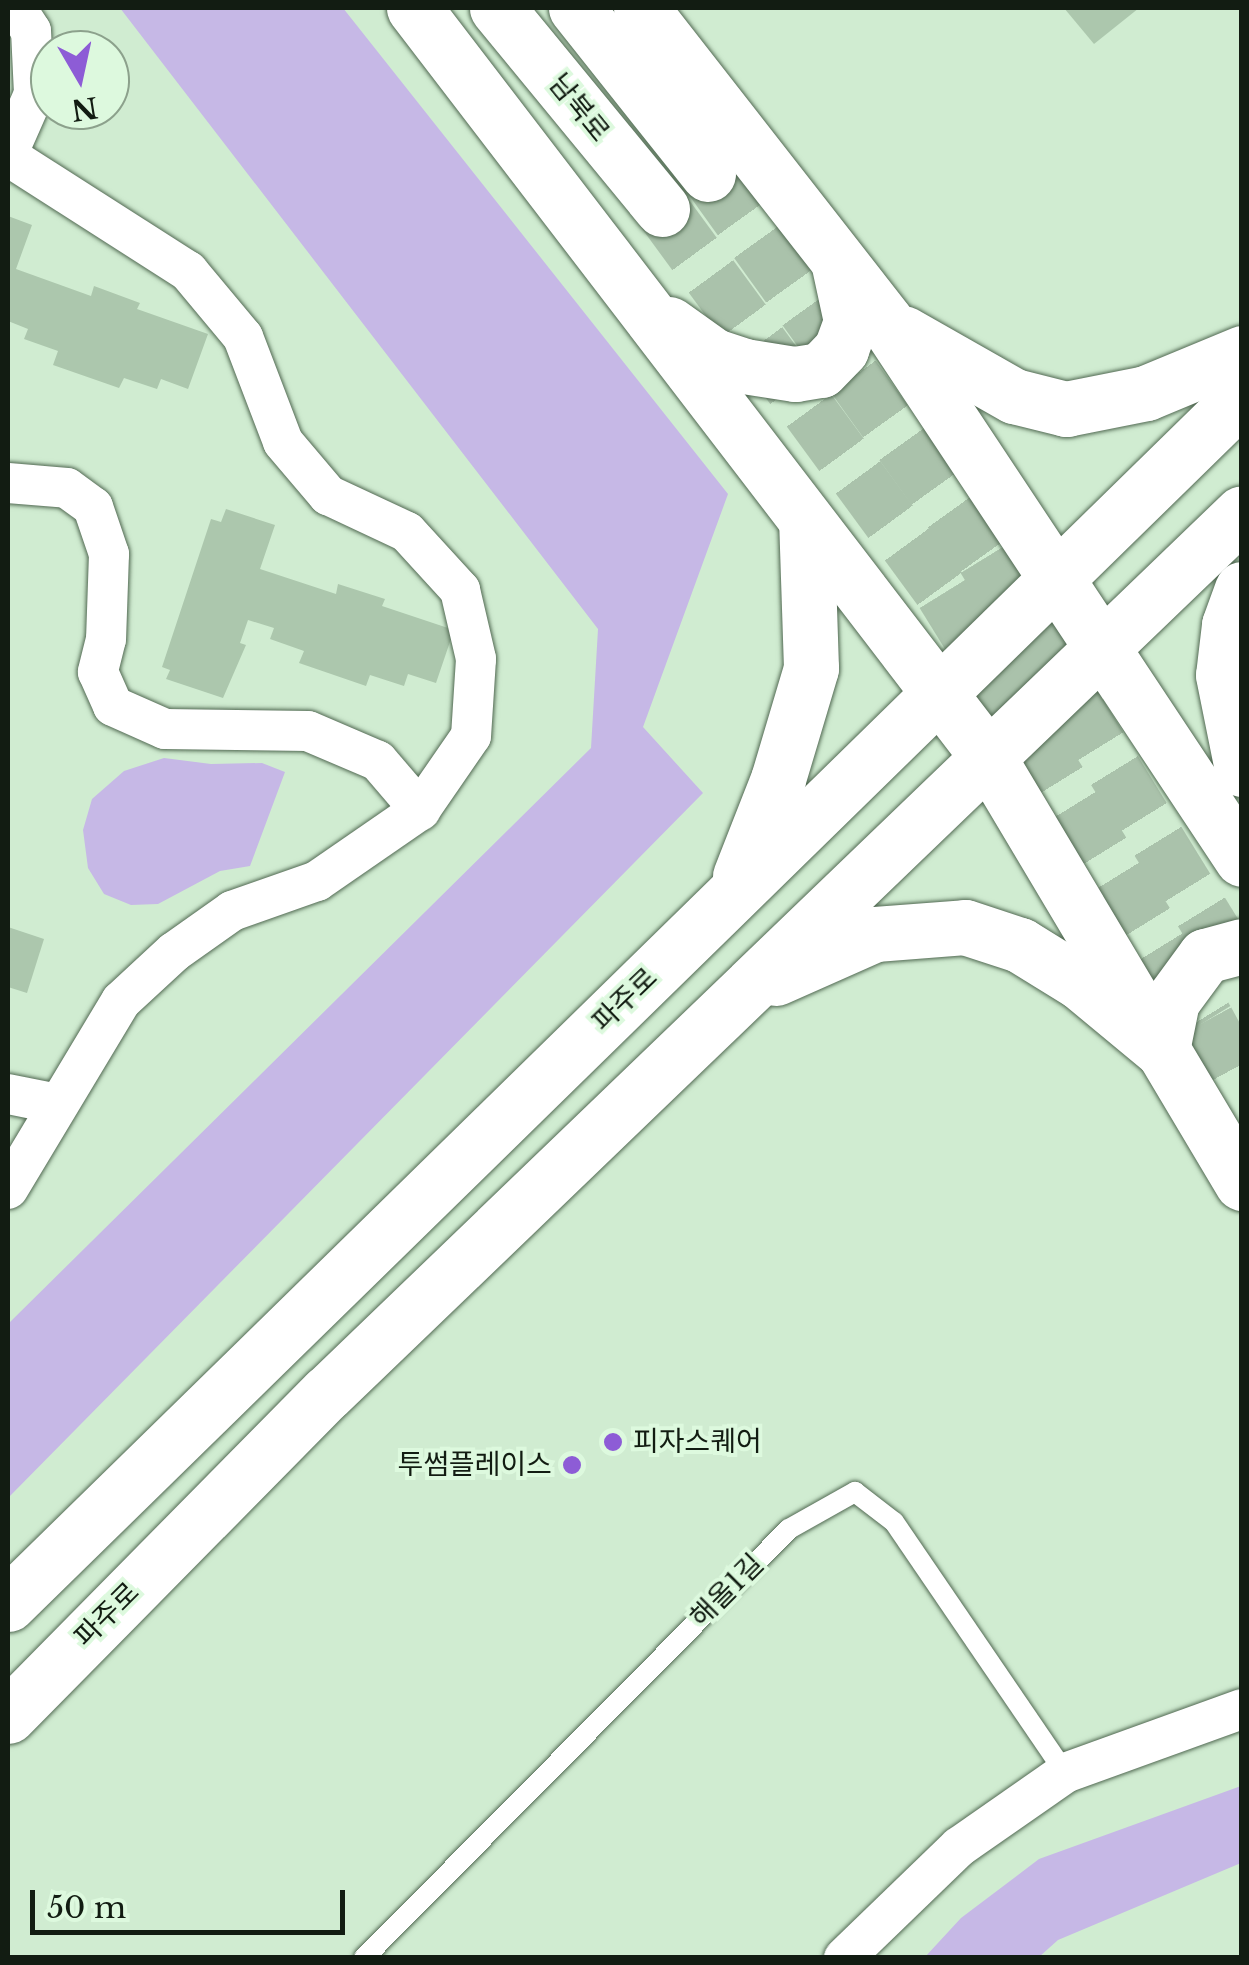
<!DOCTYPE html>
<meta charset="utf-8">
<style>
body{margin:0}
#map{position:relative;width:1249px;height:1965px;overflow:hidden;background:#d0ecd1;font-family:"Libre Baskerville","Noto Sans KR",serif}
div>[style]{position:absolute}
.green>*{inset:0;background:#c6b8e6}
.building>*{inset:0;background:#acc7ad}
.secondary-tunnel>*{height:55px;margin-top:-27.5px;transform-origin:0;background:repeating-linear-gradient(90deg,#aac2ab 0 55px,transparent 0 83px)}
.roads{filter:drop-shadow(0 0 2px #516952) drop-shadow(0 0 2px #516952)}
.lane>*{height:20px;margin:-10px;padding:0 10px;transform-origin:10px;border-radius:10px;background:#fff}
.street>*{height:40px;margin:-20px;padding:0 20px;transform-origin:20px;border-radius:20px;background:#fff}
.secondary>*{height:55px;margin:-27.5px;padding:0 27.5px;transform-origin:27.5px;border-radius:27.5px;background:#fff}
.dots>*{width:28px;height:28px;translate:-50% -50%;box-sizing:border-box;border:5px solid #ddf9de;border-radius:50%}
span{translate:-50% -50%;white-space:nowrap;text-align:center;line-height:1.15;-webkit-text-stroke:8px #ddf9de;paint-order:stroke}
.street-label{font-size:28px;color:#121c12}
.poi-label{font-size:28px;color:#121c12}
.left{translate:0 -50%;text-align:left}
.right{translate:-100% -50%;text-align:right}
.frame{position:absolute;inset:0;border:10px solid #121c12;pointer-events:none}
.north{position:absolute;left:30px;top:30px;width:100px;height:100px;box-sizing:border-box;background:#ddf9de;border:2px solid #8ca18c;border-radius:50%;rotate:171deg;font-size:28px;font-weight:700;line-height:40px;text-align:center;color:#121c12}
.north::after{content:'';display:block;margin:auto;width:35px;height:45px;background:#8d5cd6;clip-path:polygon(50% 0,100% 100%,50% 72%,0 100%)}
.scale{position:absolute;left:30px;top:1890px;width:315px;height:45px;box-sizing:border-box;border:5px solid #121c12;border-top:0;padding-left:12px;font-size:30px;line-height:35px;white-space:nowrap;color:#121c12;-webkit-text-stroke:8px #ddf9de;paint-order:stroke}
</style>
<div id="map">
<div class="green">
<i style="clip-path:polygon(120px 8px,343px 8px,728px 494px,643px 727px,703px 793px,8px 1498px,8px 1324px,591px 748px,598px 629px)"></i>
<i style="clip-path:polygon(164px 758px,211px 764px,262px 763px,285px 772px,250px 866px,220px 871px,158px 904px,131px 905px,104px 894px,88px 868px,83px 830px,92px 799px,124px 771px)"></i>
<i style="clip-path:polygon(1241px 1786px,1241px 1863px,1058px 1940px,1039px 1957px,925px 1957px,961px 1918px,1039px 1859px)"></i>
</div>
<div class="building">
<i style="clip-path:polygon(1064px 8px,1139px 8px,1094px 44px)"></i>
<i style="clip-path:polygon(8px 216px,32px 225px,16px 269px,91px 296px,94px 286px,140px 303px,137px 309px,208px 334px,188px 389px,161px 379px,157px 389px,124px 378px,119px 388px,53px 365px,58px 351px,24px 339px,28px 329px,8px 321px)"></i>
<i style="clip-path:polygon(226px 509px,275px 525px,260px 569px,336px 594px,338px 584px,385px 599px,382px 606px,454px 630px,436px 683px,408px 674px,404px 686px,370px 675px,366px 686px,299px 663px,304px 651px,270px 639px,274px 628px,248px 620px,240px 643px,246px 645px,223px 698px,166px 679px,170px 670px,162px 667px,211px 519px,221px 522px)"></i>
<i style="clip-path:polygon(8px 927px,44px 939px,27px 993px,8px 987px)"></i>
</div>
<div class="secondary-tunnel">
<i style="left:708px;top:174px;width:473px;rotate:54.3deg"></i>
<i style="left:984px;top:558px;width:492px;rotate:58.4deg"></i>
<i style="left:662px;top:209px;width:476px;rotate:53.8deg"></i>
<i style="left:943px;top:593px;width:502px;rotate:58.27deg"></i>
<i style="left:1207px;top:1020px;width:73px;rotate:61.3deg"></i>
</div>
<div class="roads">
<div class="lane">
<i style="left:364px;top:1958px;width:604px;rotate:-45.27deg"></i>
<i style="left:789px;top:1529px;width:76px;rotate:-29.3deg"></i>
<i style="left:855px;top:1492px;width:49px;rotate:37.6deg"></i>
<i style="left:894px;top:1522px;width:304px;rotate:55.7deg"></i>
</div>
<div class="street">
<i style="left:8px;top:153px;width:64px;rotate:-66.2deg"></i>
<i style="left:34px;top:94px;width:63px;rotate:-92.7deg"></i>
<i style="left:31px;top:31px;width:27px;rotate:-123deg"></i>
<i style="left:8px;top:156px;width:214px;rotate:32.6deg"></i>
<i style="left:188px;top:271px;width:86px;rotate:50.2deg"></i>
<i style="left:243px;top:337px;width:112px;rotate:69.1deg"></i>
<i style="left:283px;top:442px;width:70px;rotate:49.7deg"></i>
<i style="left:328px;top:495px;width:87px;rotate:25.1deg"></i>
<i style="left:407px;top:532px;width:79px;rotate:47.6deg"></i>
<i style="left:460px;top:590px;width:71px;rotate:76.9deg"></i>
<i style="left:476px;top:659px;width:77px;rotate:93.7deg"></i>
<i style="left:471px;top:736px;width:90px;rotate:124.6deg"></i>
<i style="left:420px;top:810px;width:125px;rotate:145.4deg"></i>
<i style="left:317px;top:881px;width:90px;rotate:160.6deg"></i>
<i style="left:232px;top:911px;width:71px;rotate:144.7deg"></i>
<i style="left:174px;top:952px;width:72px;rotate:137.2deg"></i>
<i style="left:121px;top:1001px;width:219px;rotate:121deg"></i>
<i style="left:8px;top:483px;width:59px;rotate:4.8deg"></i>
<i style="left:67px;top:488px;width:32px;rotate:36deg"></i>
<i style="left:93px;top:507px;width:50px;rotate:71.2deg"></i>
<i style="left:109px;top:554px;width:85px;rotate:92deg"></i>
<i style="left:106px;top:639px;width:34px;rotate:104deg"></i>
<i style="left:98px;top:672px;width:37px;rotate:66deg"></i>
<i style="left:113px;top:706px;width:57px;rotate:23.9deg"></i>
<i style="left:165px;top:729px;width:143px;rotate:0.8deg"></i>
<i style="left:308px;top:731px;width:76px;rotate:23.2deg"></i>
<i style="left:378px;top:761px;width:65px;rotate:49.4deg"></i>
<i style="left:8px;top:1094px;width:50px;rotate:11.5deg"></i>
<i style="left:844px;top:1958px;width:160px;rotate:-44deg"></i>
<i style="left:959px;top:1847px;width:129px;rotate:-34.9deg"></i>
<i style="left:1065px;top:1773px;width:188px;rotate:-19.9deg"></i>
</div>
<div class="secondary">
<i style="left:414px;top:8px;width:944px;rotate:52.54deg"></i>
<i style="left:988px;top:757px;width:496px;rotate:59.2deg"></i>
<i style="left:497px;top:8px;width:260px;rotate:50.6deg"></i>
<i style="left:576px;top:8px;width:212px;rotate:51.5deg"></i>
<i style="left:641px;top:8px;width:398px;rotate:52deg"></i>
<i style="left:886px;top:322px;width:644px;rotate:56.46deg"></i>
<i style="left:669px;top:324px;width:55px;rotate:35.4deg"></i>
<i style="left:714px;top:356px;width:32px;rotate:18deg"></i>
<i style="left:744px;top:366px;width:52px;rotate:8.9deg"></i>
<i style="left:795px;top:374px;width:26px;rotate:-9deg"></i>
<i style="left:821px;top:370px;width:29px;rotate:-46deg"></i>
<i style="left:841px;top:349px;width:30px;rotate:-70deg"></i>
<i style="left:851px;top:321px;width:61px;rotate:-102.2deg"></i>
<i style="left:903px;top:333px;width:128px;rotate:29.6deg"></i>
<i style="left:1014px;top:396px;width:54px;rotate:14deg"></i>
<i style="left:1066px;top:409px;width:82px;rotate:-11.3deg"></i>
<i style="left:1146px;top:393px;width:104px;rotate:-22.6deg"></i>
<i style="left:1242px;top:589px;width:38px;rotate:110deg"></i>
<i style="left:1229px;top:625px;width:50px;rotate:96.8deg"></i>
<i style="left:1223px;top:675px;width:96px;rotate:78.6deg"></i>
<i style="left:740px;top:876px;width:104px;rotate:-68.6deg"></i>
<i style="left:778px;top:779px;width:116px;rotate:-73.4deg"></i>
<i style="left:811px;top:668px;width:147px;rotate:-91.9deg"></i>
<i style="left:776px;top:978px;width:108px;rotate:-24deg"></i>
<i style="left:875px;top:934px;width:90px;rotate:-4.4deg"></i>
<i style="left:965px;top:927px;width:58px;rotate:18.1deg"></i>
<i style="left:1020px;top:945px;width:70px;rotate:31.7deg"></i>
<i style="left:1080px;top:982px;width:107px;rotate:39.7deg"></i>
<i style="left:1162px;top:1050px;width:50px;rotate:-78.5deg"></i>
<i style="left:1172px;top:1001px;width:56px;rotate:-53.7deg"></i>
<i style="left:1205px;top:956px;width:38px;rotate:-15deg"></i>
<i style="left:8px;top:1604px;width:1726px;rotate:-44.37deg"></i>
<i style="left:8px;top:1716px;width:454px;rotate:-45.4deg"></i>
<i style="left:327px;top:1393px;width:1269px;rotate:-43.88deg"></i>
</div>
</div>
<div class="dots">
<i style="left:613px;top:1442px;background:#8d5cd6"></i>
<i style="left:572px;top:1465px;background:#8d5cd6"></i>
</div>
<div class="street-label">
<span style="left:579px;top:108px;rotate:51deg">남북로</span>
<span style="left:625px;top:1000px;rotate:-44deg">파주로</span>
<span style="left:727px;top:1591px;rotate:-45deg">해올1길</span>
<span style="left:107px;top:1615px;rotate:-45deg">파주로</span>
</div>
<div class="poi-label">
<span class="left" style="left:633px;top:1442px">피자스퀘어</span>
<span class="right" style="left:552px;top:1465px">투썸플레이스</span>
</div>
<div class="frame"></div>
<div class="north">N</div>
<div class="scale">50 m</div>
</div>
